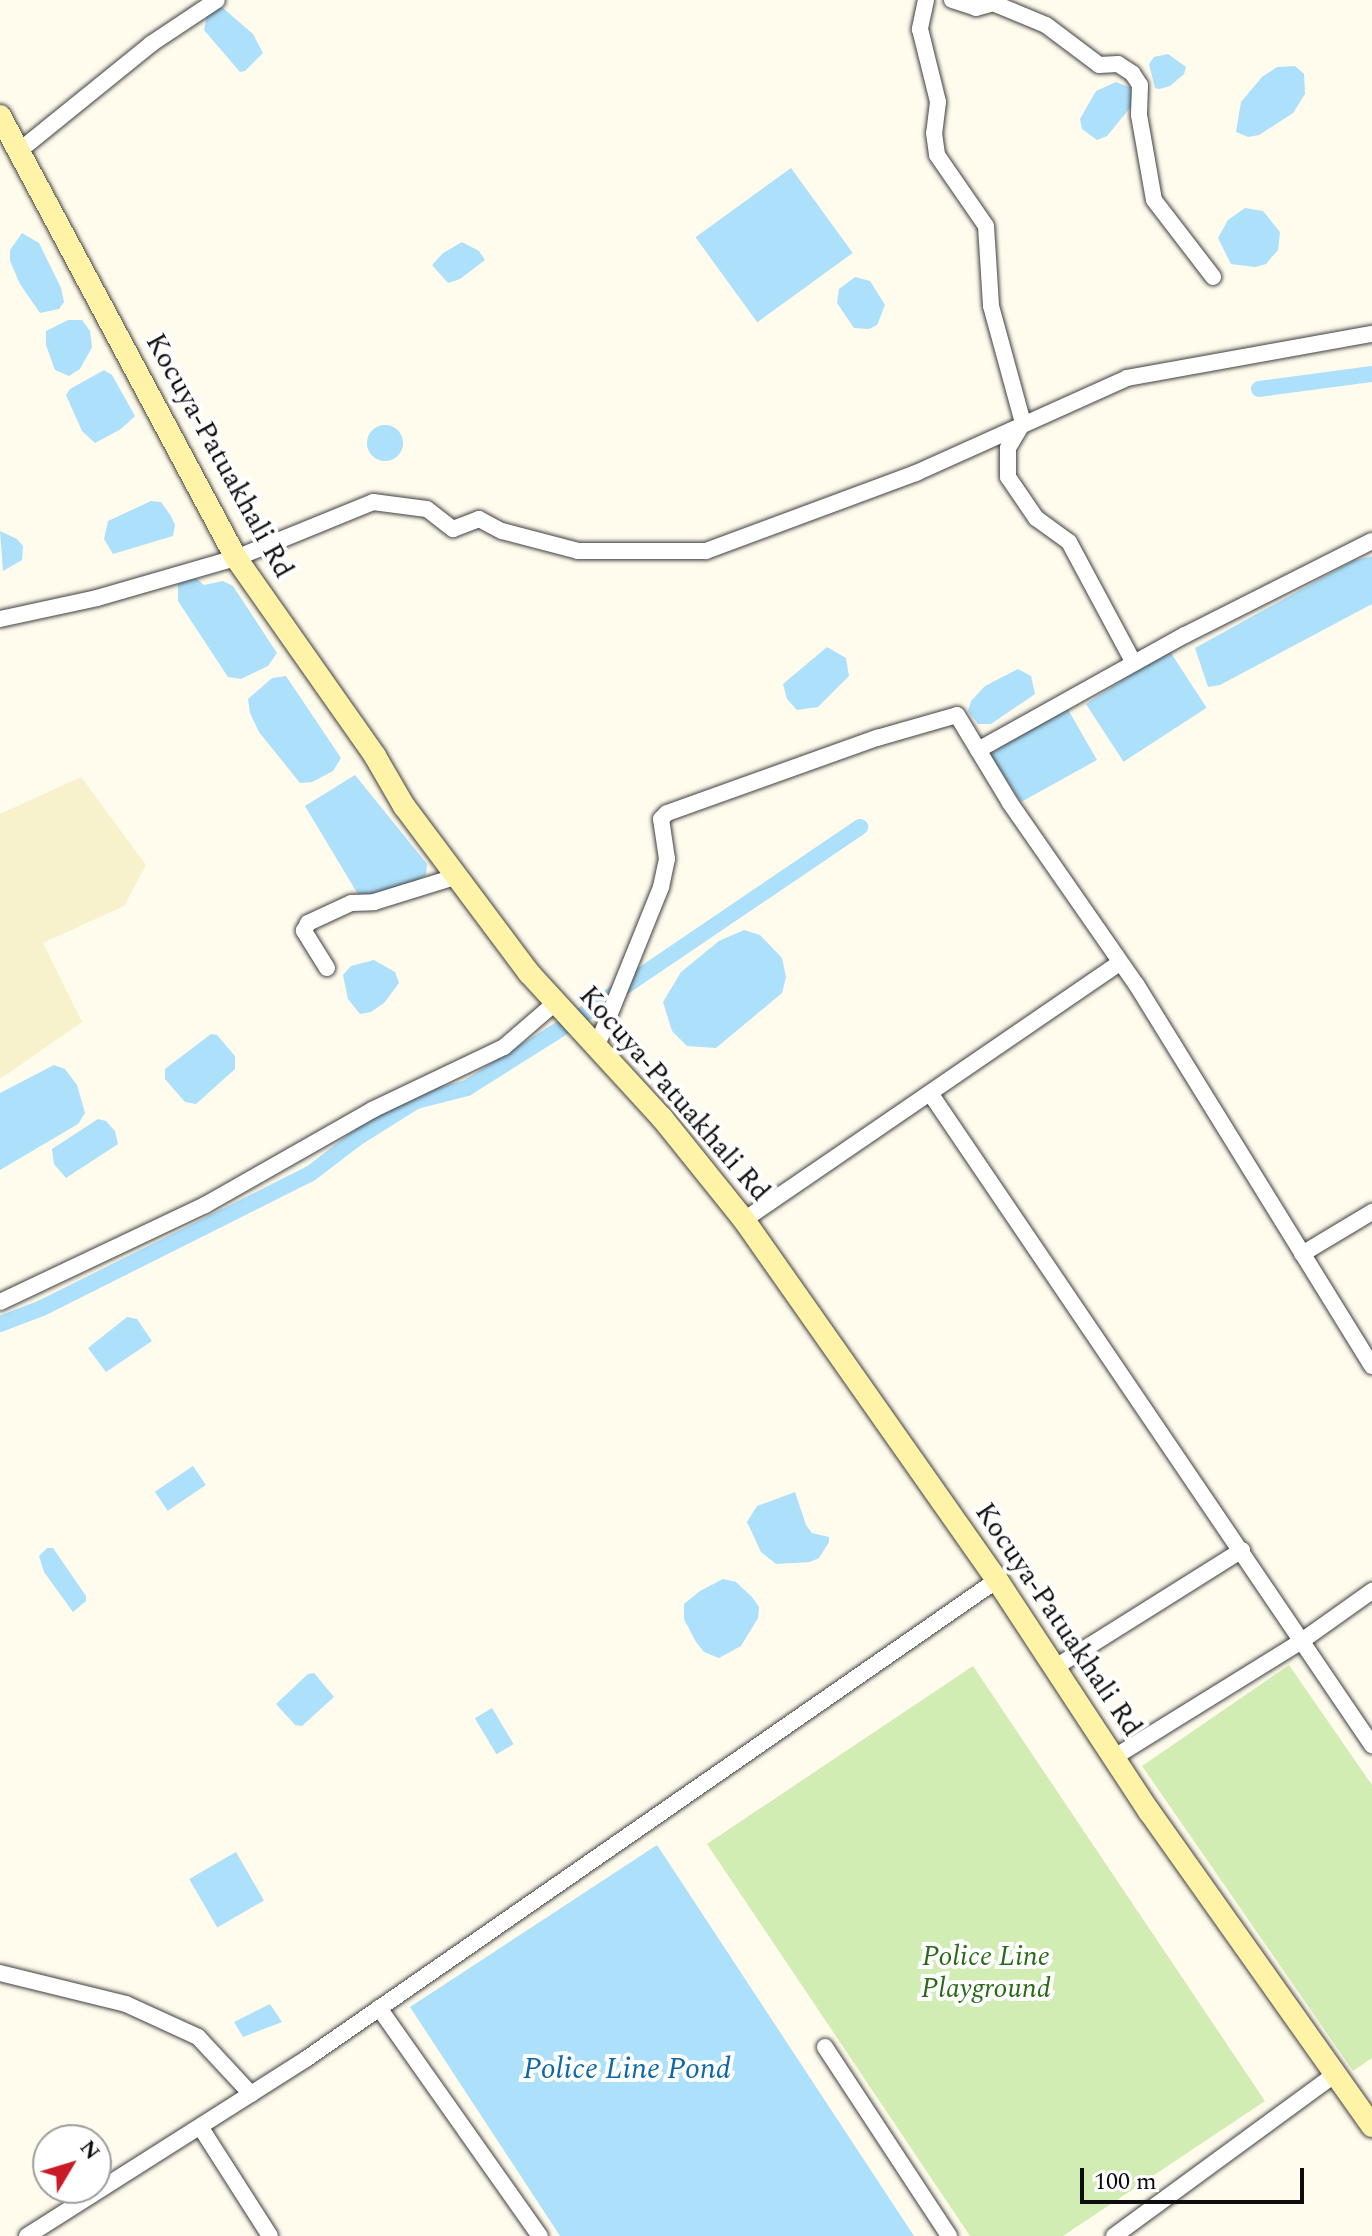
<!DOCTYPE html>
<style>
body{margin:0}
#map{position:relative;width:1372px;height:2236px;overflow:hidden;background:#fffbed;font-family:Spectral,serif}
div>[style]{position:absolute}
.farmland>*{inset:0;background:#f7f2cb}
.green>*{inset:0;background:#d2edb4}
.water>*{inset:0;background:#ade0fb;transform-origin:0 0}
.round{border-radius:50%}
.canal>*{height:16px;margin:-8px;padding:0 8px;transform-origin:8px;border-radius:8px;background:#ade0fb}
.roads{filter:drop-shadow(0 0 2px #404040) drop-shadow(0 0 2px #404040)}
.minor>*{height:16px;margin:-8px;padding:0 8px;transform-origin:8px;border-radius:8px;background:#fff}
.secondary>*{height:22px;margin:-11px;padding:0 11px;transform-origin:11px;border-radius:11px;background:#fff3a8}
span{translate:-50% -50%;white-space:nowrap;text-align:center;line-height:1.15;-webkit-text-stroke:8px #fff;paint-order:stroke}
.street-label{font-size:28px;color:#0d0d0d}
.park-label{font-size:28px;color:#2b6a18;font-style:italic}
.water-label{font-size:30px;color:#0d68a8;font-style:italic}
.north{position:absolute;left:32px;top:2124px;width:80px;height:80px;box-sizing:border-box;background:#fff;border:2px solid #9e9e9e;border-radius:50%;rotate:52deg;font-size:22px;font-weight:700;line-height:32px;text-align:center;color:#0d0d0d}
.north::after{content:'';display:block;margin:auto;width:28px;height:36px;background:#c81b27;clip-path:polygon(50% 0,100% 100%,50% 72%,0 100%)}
.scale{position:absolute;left:1080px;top:2168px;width:224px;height:36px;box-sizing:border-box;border:4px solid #0d0d0d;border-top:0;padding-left:10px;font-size:24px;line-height:28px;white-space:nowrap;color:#0d0d0d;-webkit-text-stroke:6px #fff;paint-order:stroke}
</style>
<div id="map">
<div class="farmland">
<i style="clip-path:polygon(81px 777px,146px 865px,124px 906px,43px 943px,82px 1022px,0 1079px,0 814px)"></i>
</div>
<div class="green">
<i style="clip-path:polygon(1289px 1665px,1372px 1785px,1372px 2058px,1353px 2071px,1142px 1766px)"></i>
<i style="clip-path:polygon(973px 1666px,1265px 2101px,1063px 2236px,970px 2236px,707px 1844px)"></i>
</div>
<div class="water">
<i style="clip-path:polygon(216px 7px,223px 8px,253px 34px,263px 53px,245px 71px,240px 72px,204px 30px,207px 15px)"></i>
<i style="clip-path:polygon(1168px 54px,1186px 67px,1184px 74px,1170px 86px,1159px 89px,1155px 88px,1149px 64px,1154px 57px)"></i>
<i style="clip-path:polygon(1295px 66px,1304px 74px,1305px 94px,1293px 113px,1259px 135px,1248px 137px,1236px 132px,1241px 102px,1262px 77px,1277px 67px)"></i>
<i style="clip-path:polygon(1116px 82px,1129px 87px,1135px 95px,1130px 108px,1107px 136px,1097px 140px,1082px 129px,1080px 119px,1096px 91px)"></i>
<i style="left:791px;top:168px;width:105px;height:118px;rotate:54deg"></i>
<i style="clip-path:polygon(1245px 208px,1263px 211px,1280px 232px,1278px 250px,1266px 264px,1255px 267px,1231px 264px,1218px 238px,1228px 220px)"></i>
<i style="clip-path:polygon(22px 233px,39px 243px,61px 288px,64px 302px,59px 309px,40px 313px,20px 284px,10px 261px,10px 250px)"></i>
<i style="clip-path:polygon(462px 242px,479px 251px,485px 260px,460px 279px,448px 283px,432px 265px,443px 253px)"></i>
<i style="clip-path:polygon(855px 277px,870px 281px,885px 305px,877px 325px,869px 329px,854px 328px,837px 303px,839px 289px)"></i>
<i style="clip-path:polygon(68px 320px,82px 320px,90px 331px,92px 347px,80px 369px,69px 376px,55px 370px,46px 345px,46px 331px)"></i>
<i style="clip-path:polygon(104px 370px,112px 375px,135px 416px,121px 429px,95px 443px,82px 431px,66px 395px,70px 389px)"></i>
<i class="round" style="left:367px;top:425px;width:36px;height:36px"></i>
<i style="clip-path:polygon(151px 501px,161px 502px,171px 516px,175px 525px,173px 536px,113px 554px,104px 539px,108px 521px)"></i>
<i style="clip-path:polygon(0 531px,17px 539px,23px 546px,22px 560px,3px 571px)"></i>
<i style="clip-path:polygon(1372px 556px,1372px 604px,1220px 685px,1208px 687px,1195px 648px,1353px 561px)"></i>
<i style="clip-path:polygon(195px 577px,204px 585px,223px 581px,233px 586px,277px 653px,268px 666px,241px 679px,228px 677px,178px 601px,178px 584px)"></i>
<i style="clip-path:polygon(827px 647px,846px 658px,849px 676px,818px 707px,797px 710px,787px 699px,783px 684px)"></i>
<i style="left:1169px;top:650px;width:69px;height:99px;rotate:57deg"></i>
<i style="clip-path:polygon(1018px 669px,1031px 676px,1035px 694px,991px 724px,978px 724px,968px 711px,971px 701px,985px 686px)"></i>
<i style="clip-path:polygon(286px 676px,341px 758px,333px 771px,312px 782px,300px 783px,259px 732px,250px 713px,248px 699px,272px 678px)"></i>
<i style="clip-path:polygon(1066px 706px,1097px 760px,1021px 802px,990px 755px,1020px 732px)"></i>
<i style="clip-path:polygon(355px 775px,427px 864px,426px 875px,406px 888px,362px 901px,305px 806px)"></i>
<i style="clip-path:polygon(744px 930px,760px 935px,782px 958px,786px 977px,782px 993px,716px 1048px,687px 1046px,672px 1031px,663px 1002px,681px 972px,719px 941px)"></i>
<i style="clip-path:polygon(374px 960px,395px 972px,399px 983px,384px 1003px,371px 1012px,360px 1014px,348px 999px,343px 975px,351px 966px)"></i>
<i style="clip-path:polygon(211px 1034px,217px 1035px,235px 1056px,235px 1069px,196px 1104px,185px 1102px,165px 1079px,165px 1069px)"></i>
<i style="clip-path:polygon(54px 1065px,65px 1069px,77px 1085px,85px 1113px,78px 1124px,0 1170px,0 1093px)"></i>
<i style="clip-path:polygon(98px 1119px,106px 1121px,115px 1131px,118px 1144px,66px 1178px,54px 1164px,52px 1149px)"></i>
<i style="clip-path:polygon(127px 1317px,137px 1319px,152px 1341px,106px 1372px,88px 1348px)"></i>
<i style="left:193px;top:1466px;width:23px;height:46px;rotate:56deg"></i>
<i style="clip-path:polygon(795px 1492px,806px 1525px,812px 1533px,829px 1537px,829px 1542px,819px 1558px,810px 1562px,776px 1564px,761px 1552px,747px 1522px,757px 1506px)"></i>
<i style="clip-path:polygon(47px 1548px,53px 1548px,86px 1596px,86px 1601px,73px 1612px,44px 1572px,39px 1556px)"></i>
<i style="clip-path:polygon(723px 1579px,736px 1582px,752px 1597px,759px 1607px,758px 1618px,741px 1646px,719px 1658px,704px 1652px,696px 1642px,684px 1619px,684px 1604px,700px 1591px)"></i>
<i style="clip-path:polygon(314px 1673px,334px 1697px,302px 1726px,295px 1725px,276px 1704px,308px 1674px)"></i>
<i style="left:492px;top:1708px;width:42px;height:20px;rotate:59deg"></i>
<i style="clip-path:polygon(657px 1845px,914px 2236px,560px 2236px,410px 2007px)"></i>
<i style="left:236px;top:1852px;width:56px;height:54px;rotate:60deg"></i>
<i style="clip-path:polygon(270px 2004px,282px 2022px,243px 2037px,234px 2022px)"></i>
</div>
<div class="canal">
<i style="left:1259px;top:389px;width:114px;rotate:-7.6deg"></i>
<i style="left:0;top:1324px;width:45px;rotate:-20.9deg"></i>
<i style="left:42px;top:1308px;width:300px;rotate:-26.6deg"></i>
<i style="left:310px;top:1174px;width:59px;rotate:-37.5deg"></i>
<i style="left:357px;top:1138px;width:70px;rotate:-32.1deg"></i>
<i style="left:416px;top:1101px;width:53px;rotate:-14.3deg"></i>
<i style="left:467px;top:1088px;width:142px;rotate:-32.3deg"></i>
<i style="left:587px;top:1012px;width:330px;rotate:-34.1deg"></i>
</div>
<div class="roads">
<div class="minor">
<i style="left:926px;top:0;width:30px;rotate:102deg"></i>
<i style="left:920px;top:29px;width:75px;rotate:76.1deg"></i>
<i style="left:938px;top:102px;width:31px;rotate:97deg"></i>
<i style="left:934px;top:133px;width:22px;rotate:82deg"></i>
<i style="left:937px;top:155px;width:86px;rotate:55.4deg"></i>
<i style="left:986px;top:226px;width:80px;rotate:86.4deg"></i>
<i style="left:991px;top:306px;width:121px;rotate:74.7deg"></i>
<i style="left:1023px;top:423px;width:29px;rotate:121deg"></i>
<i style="left:1008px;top:448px;width:29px;rotate:90deg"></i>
<i style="left:1008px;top:477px;width:50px;rotate:55.7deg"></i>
<i style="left:1036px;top:518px;width:41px;rotate:36deg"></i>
<i style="left:1069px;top:542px;width:137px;rotate:61.8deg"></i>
<i style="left:952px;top:0;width:25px;rotate:18deg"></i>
<i style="left:976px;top:8px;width:18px;rotate:-16deg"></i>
<i style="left:993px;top:3px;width:57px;rotate:22.5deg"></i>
<i style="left:1046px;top:25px;width:66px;rotate:37deg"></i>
<i style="left:1099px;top:65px;width:19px;rotate:-3deg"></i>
<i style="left:1118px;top:64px;width:17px;rotate:33deg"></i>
<i style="left:1132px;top:73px;width:14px;rotate:56deg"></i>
<i style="left:1140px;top:85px;width:30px;rotate:92deg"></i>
<i style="left:1139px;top:115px;width:86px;rotate:80deg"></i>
<i style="left:1154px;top:200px;width:97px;rotate:52.5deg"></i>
<i style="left:19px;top:151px;width:170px;rotate:-39deg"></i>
<i style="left:151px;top:44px;width:79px;rotate:-33.7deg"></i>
<i style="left:0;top:619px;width:99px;rotate:-12.2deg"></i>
<i style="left:97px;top:598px;width:145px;rotate:-16.1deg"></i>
<i style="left:236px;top:558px;width:148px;rotate:-22.2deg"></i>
<i style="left:373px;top:502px;width:54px;rotate:7.4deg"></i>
<i style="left:427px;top:509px;width:33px;rotate:38deg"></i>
<i style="left:453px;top:529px;width:28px;rotate:-21deg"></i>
<i style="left:479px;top:519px;width:26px;rotate:28deg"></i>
<i style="left:502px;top:531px;width:79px;rotate:14.7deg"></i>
<i style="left:578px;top:551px;width:128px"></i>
<i style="left:706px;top:551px;width:224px;rotate:-20.4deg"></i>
<i style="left:916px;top:473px;width:231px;rotate:-24.2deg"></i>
<i style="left:1127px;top:378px;width:249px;rotate:-10.2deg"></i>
<i style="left:978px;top:750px;width:237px;rotate:-29.1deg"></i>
<i style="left:1185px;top:635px;width:209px;rotate:-26.7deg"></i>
<i style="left:327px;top:968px;width:44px;rotate:-121.9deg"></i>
<i style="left:304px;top:931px;width:9px;rotate:-63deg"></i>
<i style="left:308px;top:923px;width:47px;rotate:-24.9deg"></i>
<i style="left:351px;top:903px;width:23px;rotate:-2deg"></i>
<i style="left:374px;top:902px;width:85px;rotate:-17.2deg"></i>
<i style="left:596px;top:1048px;width:174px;rotate:-68deg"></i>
<i style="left:661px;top:887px;width:29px;rotate:-78deg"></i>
<i style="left:667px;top:859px;width:40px;rotate:-98.5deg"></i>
<i style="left:661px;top:819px;width:8px;rotate:-45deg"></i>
<i style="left:667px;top:813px;width:223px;rotate:-19.7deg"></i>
<i style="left:877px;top:738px;width:83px;rotate:-16deg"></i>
<i style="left:957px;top:715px;width:103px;rotate:58.9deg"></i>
<i style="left:1010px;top:803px;width:221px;rotate:55.2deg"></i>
<i style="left:1136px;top:984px;width:449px;rotate:58.3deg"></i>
<i style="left:930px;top:1093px;width:788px;rotate:55.87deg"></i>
<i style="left:744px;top:1220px;width:453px;rotate:-34.4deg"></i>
<i style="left:1302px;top:1254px;width:82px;rotate:-31deg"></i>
<i style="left:0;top:1302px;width:227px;rotate:-25.3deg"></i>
<i style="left:205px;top:1205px;width:192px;rotate:-29.6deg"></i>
<i style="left:372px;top:1110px;width:146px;rotate:-25.5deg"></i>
<i style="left:504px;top:1047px;width:67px;rotate:-40.8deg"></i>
<i style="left:1054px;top:1668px;width:222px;rotate:-32.1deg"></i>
<i style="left:1113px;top:1758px;width:224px;rotate:-31.8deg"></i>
<i style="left:1303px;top:1640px;width:85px;rotate:-35.4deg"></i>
<i style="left:0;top:1973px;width:130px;rotate:13.8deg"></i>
<i style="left:126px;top:2004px;width:79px;rotate:24.6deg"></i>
<i style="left:198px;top:2037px;width:78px;rotate:47.1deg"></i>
<i style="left:379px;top:2008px;width:279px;rotate:54.8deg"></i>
<i style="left:825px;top:2047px;width:226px;rotate:56.7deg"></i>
<i style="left:201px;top:2128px;width:128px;rotate:57.4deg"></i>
<i style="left:27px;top:2236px;width:330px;rotate:-32.4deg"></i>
<i style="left:306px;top:2059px;width:841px;rotate:-34.73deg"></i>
<i style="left:1114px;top:2236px;width:274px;rotate:-36.2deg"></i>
</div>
<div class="secondary">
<i style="left:0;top:116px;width:501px;rotate:61.9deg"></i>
<i style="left:236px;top:558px;width:242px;rotate:54.9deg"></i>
<i style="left:375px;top:756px;width:58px;rotate:59.9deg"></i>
<i style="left:404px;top:806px;width:209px;rotate:53.2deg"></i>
<i style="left:529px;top:973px;width:197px;rotate:47.5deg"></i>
<i style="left:662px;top:1118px;width:131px;rotate:51.2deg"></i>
<i style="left:744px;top:1220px;width:440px;rotate:54.9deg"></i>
<i style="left:997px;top:1580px;width:277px;rotate:56.7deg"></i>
<i style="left:1149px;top:1811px;width:386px;rotate:54.7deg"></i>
</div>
</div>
<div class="street-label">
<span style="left:219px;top:456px;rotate:61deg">Kocuya-Patuakhali Rd</span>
<span style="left:674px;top:1094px;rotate:49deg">Kocuya-Patuakhali Rd</span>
<span style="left:1058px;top:1620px;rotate:56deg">Kocuya-Patuakhali Rd</span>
</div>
<div class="park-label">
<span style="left:986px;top:1973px">Police Line<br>Playground</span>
</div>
<div class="water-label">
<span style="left:627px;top:2069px">Police Line Pond</span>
</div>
<div class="north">N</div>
<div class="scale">100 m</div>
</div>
